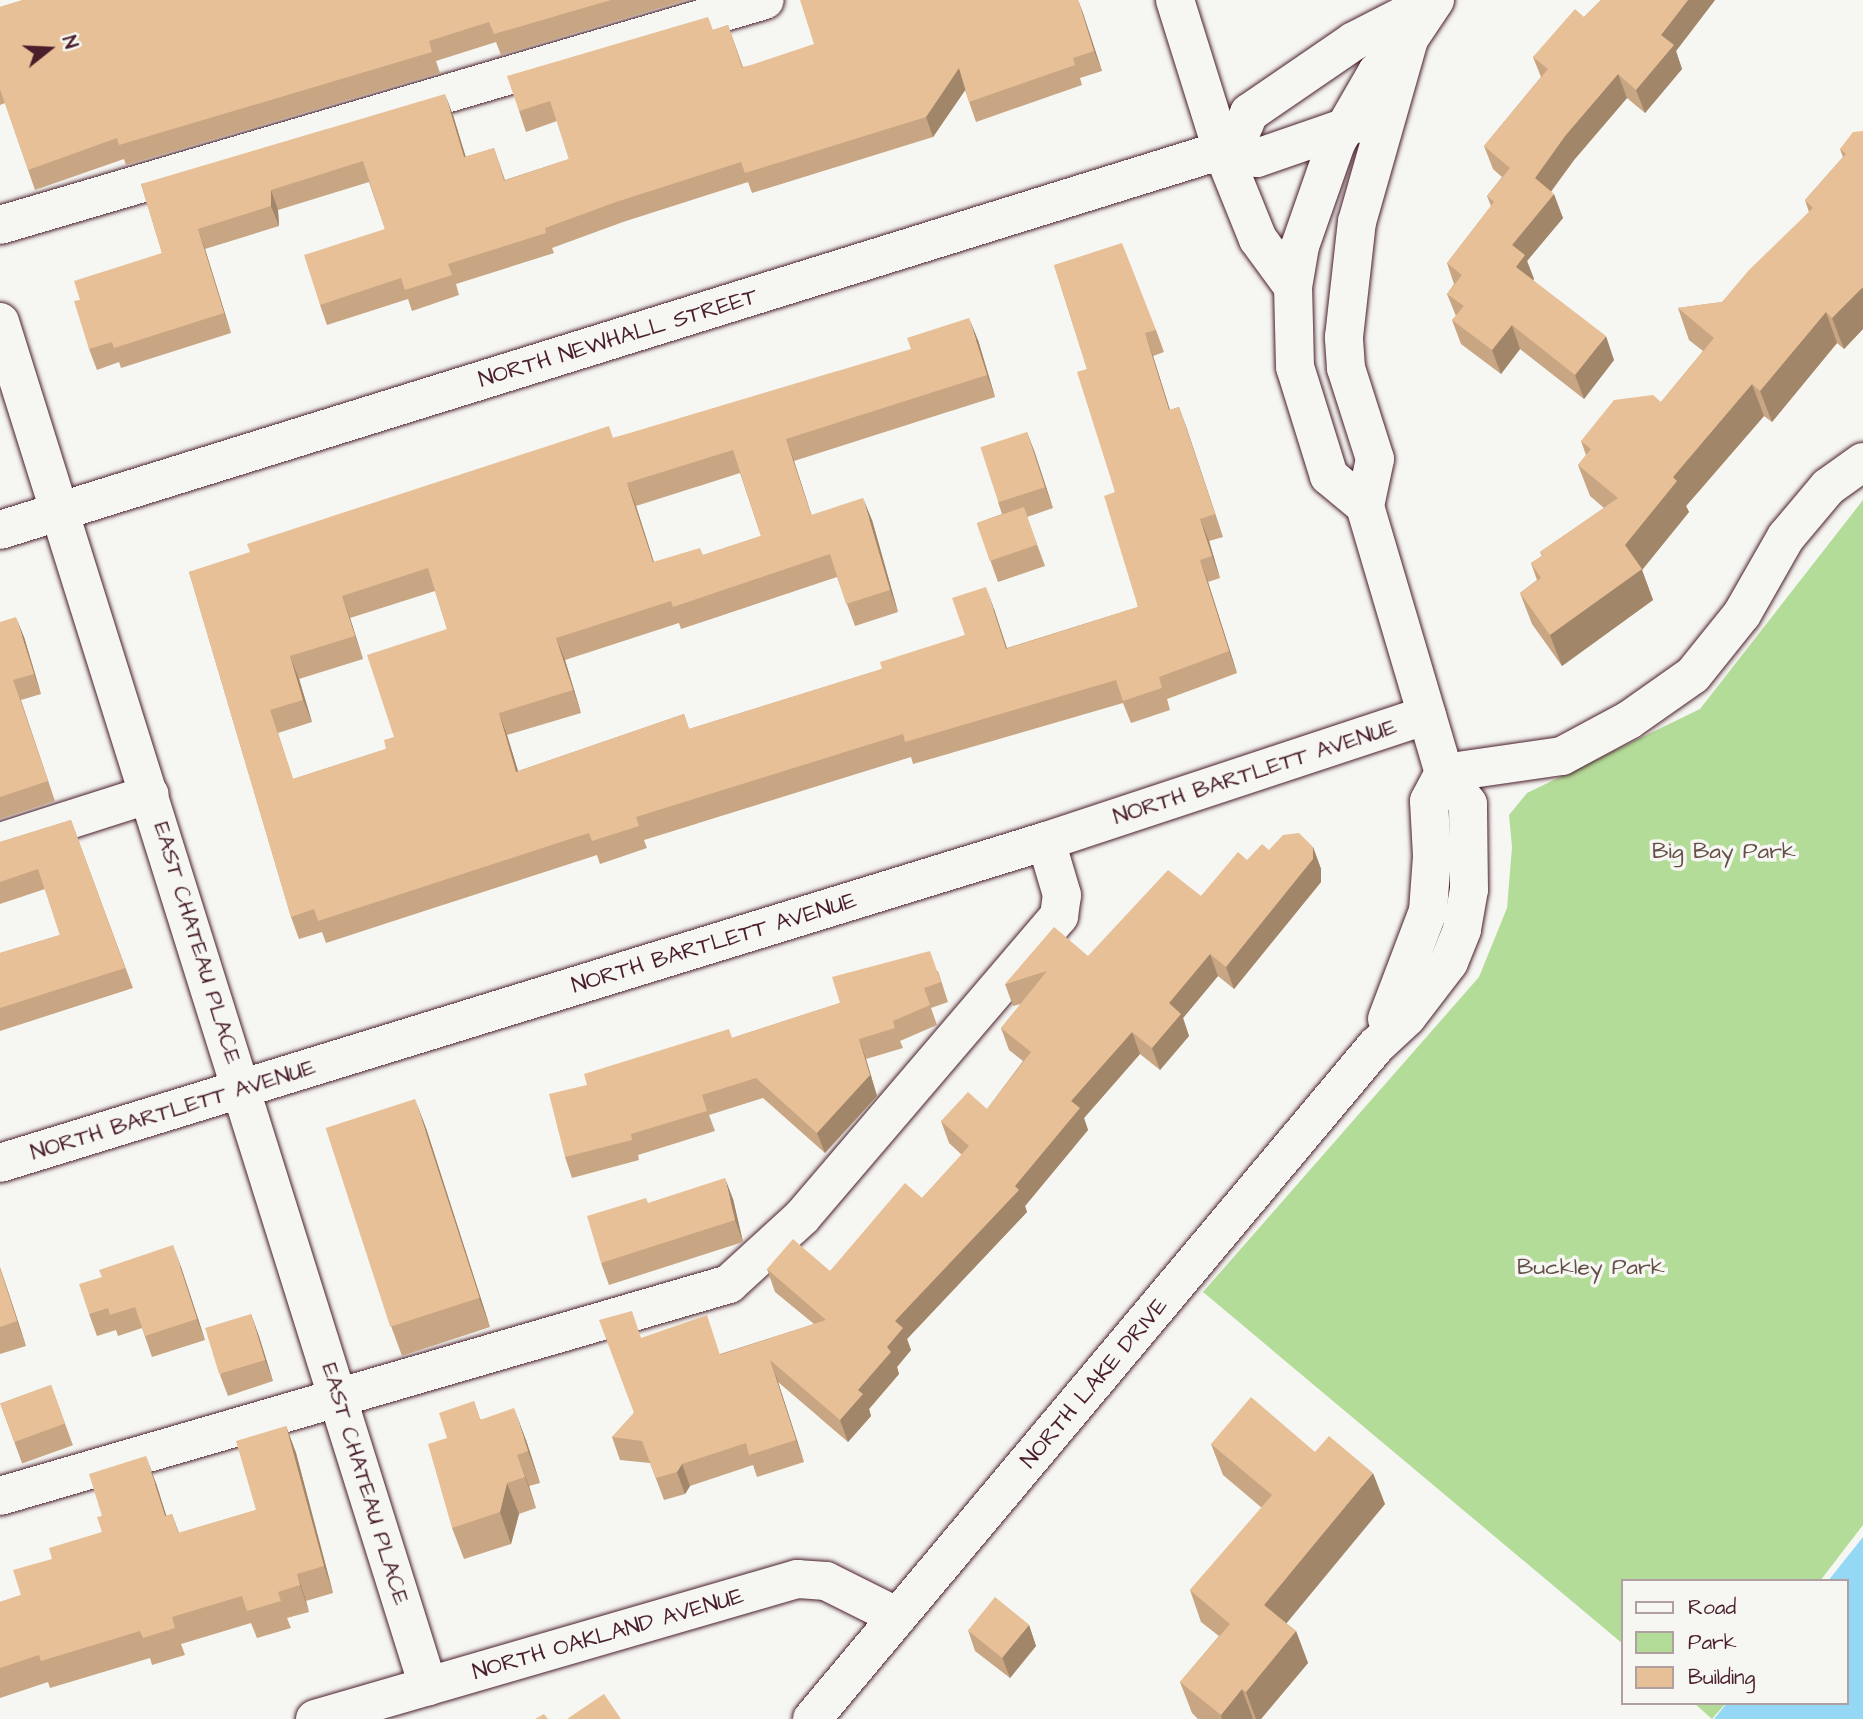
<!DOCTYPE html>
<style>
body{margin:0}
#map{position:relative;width:1863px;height:1719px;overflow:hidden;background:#f6f6f2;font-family:"Architects Daughter",sans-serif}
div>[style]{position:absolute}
.green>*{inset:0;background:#b4dc99}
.water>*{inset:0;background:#94d8f6}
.roads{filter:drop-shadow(0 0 2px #4a1f2b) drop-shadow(0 0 2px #4a1f2b)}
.minor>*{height:38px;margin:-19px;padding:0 19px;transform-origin:19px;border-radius:19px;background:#f6f6f2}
.major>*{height:38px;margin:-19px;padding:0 19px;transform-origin:19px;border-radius:19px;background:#f6f6f2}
.wall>*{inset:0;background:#c8a583;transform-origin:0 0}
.shaded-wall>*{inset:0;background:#a2866a}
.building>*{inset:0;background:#e8c098;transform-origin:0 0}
span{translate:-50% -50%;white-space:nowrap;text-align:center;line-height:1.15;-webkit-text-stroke:7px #f6f6f2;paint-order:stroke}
.street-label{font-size:23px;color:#4a1f2b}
.park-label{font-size:23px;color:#644e46}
.legend{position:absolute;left:1621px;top:1579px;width:228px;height:126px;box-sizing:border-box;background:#f6f6f2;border:2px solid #b1a0a2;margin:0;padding:9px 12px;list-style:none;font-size:21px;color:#4a1f2b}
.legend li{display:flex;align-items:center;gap:14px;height:35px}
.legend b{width:35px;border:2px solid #b1a0a2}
.north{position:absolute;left:14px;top:14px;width:70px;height:70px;-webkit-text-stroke:5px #f6f6f2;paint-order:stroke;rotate:72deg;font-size:19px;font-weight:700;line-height:28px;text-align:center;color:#4a1f2b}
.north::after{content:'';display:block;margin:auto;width:24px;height:32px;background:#4a1f2b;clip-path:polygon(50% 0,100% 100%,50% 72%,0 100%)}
</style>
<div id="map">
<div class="green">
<i style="clip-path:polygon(1863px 500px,1863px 1525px,1820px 1581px,1623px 1581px,1623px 1644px,1203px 1292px,1479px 977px,1507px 908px,1512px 847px,1509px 815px,1527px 793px,1700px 709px)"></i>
<i style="clip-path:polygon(1694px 1703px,1726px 1703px,1712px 1719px)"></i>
</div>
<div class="water">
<i style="clip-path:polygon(1863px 1537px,1863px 1719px,1714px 1719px,1727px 1703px,1847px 1703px,1847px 1581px,1828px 1581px)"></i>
</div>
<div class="roads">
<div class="minor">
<i style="left:1175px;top:0;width:157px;rotate:72.6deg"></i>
<i style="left:1222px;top:150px;width:96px;rotate:68deg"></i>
<i style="left:1258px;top:239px;width:59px;rotate:53.9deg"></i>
<i style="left:1236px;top:144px;width:25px;rotate:34deg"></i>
<i style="left:1257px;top:158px;width:113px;rotate:-19.1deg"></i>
<i style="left:0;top:225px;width:797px;rotate:-16.39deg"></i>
<i style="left:0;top:322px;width:1430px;rotate:72.58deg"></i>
<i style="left:0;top:530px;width:1280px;rotate:-17.27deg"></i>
<i style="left:1222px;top:150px;width:15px;rotate:-23deg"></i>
<i style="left:1236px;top:144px;width:34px;rotate:-67deg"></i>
<i style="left:1249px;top:113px;width:127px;rotate:-34.4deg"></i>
<i style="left:1354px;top:41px;width:90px;rotate:-27.1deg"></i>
<i style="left:1444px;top:773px;width:119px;rotate:-8.2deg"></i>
<i style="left:1562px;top:756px;width:76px;rotate:-28.2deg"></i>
<i style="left:1629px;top:720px;width:78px;rotate:-35.1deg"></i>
<i style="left:1693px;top:675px;width:78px;rotate:-51.2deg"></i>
<i style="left:1742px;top:614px;width:89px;rotate:-60.3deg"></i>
<i style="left:1786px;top:537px;width:65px;rotate:-50deg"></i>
<i style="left:1828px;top:487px;width:43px;rotate:-35.5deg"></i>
<i style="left:0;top:842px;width:157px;rotate:-17.7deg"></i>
<i style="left:0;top:1163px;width:1094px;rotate:-17.11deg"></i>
<i style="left:1046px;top:841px;width:401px;rotate:-18.3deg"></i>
<i style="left:0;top:1496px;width:759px;rotate:-16.21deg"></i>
<i style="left:729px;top:1284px;width:99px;rotate:-42.5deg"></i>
<i style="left:802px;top:1217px;width:396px;rotate:-49.5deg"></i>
<i style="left:1059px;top:916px;width:21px;rotate:-82deg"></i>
<i style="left:1062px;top:895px;width:56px;rotate:-106.5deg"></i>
</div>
<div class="major">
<i style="left:1365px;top:506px;width:47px;rotate:-140.2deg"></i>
<i style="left:1329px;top:476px;width:114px;rotate:-107.3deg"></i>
<i style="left:1295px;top:367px;width:80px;rotate:-91.4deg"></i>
<i style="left:1293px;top:287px;width:42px;rotate:-80.3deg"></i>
<i style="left:1300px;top:246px;width:109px;rotate:-70.7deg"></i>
<i style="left:1336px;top:143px;width:82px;rotate:-60deg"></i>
<i style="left:1377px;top:72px;width:46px;rotate:-45.9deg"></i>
<i style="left:1409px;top:39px;width:47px;rotate:-56.3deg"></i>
<i style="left:1387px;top:1019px;width:116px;rotate:-69.2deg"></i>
<i style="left:1428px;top:911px;width:55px;rotate:-85.8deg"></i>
<i style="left:1432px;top:856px;width:55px;rotate:-93.1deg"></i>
<i style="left:1429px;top:801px;width:32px;rotate:-62deg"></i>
<i style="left:315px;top:1719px;width:502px;rotate:-16.2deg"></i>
<i style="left:797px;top:1579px;width:29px;rotate:4deg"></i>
<i style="left:826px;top:1581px;width:80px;rotate:26.6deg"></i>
<i style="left:812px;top:1719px;width:878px;rotate:-50.04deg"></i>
<i style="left:1376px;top:1046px;width:42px;rotate:-43.1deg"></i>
<i style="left:1407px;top:1017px;width:69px;rotate:-52.6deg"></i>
<i style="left:1449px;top:962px;width:35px;rotate:-68deg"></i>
<i style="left:1462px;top:929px;width:40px;rotate:-80deg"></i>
<i style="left:1469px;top:890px;width:86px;rotate:-90.7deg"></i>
<i style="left:1468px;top:804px;width:39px;rotate:-128deg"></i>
<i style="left:1444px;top:773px;width:278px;rotate:-106.5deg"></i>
<i style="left:1365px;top:506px;width:48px;rotate:-78deg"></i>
<i style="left:1375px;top:459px;width:96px;rotate:-107.7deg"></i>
<i style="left:1346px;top:368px;width:31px;rotate:-94deg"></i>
<i style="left:1344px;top:337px;width:116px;rotate:-83.6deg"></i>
<i style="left:1357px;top:222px;width:190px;rotate:-74.1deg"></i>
</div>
</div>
<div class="wall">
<i style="clip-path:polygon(23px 0,687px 0,501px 55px,496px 42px,436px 61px,440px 73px,126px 165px,124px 159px,35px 190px,5px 103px,0 105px,0 7px)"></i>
<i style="clip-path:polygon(1078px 0,1102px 71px,1080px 78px,1082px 85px,976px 122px,965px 90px,933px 137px,752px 193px,748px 182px,623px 222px,552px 248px,554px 253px,456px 284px,459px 295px,412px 311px,408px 299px,327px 325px,320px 305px,385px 229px,369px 182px,278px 210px,279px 226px,205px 249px,231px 333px,121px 368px,119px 362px,97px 370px,89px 349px,80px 300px,162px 253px,141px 184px,453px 115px,465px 157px,494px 148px,505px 180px,569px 159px,557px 121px,526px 132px,519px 111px,713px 30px,728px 25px,743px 67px)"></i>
<i style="clip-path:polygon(1601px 0,1715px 0,1676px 51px,1682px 69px,1645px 113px,1627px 98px,1574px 160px,1551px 192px,1563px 218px,1527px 261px,1534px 279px,1533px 280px,1614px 360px,1584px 399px,1520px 349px,1501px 374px,1461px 344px,1452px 320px,1456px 316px,1447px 294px,1454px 284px,1447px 263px,1491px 206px,1487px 196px,1502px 177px,1493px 169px,1484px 146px,1541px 77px,1533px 57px,1584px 17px)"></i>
<i style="clip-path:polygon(1863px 131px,1863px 329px,1844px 349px,1837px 343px,1772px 422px,1764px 416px,1686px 506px,1689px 512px,1642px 570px,1653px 600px,1562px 666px,1532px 624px,1520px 593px,1537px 580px,1531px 563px,1542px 556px,1540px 552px,1604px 508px,1590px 496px,1578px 465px,1586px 455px,1581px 441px,1661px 402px,1703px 351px,1689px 340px,1678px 308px,1722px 302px,1809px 212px,1805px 200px,1843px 157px,1840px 149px)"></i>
<i style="clip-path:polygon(evenodd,1054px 265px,1156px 330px,1164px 352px,1153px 356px,1170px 410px,1179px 407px,1223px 537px,1209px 541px,1220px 578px,1208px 582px,1237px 673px,1167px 699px,1170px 710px,1131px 723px,1123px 703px,913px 764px,911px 757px,644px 840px,647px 848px,600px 864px,597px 855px,326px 943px,322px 932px,299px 939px,291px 917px,189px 572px,613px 438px,978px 340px,995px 397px,794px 461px,811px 515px,872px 520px,898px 612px,855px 626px,837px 577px,681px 629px,679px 623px,565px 660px,581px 713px,507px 735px,518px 771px,684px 714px,689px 729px,882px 669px,965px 635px,994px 609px,1007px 648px,1138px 607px,1115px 492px,1087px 369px,1054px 265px,740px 473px,761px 536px,703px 555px,654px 562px,636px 506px,740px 473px,1054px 265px,435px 591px,447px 629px,394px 737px,386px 749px,293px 779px,278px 733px,312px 722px,299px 679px,363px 659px,350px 618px,435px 591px)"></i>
<i style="clip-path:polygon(1027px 432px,1053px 508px,1027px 517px,1045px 566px,998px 582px,977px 523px,1002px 514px,998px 502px)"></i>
<i style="clip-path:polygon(0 622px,24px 637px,41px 694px,21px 700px,55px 801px,0 819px)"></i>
<i style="clip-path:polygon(71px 820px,133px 988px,0 1031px,0 953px,60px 935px,45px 889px,0 904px,0 842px)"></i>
<i style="clip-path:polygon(1313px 847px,1321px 869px,1321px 882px,1234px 989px,1218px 976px,1183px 1018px,1189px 1036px,1160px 1070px,1140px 1054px,1084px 1118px,1088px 1130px,1025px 1206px,1027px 1212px,907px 1339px,911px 1350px,897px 1367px,899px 1374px,869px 1409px,871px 1416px,848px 1442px,778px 1382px,804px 1462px,757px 1477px,753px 1465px,690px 1486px,685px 1494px,664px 1500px,650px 1463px,620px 1460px,612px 1437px,634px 1413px,720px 1354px,814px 1324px,775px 1292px,767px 1269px,830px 1271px,922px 1198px,962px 1155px,949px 1143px,941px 1121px,987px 1109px,1023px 1061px,1009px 1050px,1001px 1028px,1021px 1004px,1013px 1006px,1005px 984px,1088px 956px,1201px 896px,1247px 860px,1269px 850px)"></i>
<i style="clip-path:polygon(938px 971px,948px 1002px,931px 1008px,937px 1025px,900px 1041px,903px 1048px,866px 1059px,877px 1096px,825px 1153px,763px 1098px,709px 1115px,715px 1131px,638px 1155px,639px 1160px,572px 1178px,565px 1157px,587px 1085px)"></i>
<i style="clip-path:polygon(426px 1128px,490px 1327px,402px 1356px,391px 1326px)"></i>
<i style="clip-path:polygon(733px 1199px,743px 1242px,609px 1285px,601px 1263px)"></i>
<i style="clip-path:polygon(0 1267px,26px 1346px,0 1354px)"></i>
<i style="clip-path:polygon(181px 1267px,205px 1340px,152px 1357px,142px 1328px,118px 1336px,116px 1330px,97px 1336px,89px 1314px)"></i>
<i style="clip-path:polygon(251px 1314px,273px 1381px,228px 1396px,220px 1375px)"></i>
<i style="left:51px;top:1385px;width:64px;height:54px;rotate:70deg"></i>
<i style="clip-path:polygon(474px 1401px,480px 1419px,526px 1440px,540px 1483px,529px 1486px,536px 1508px,519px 1514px,511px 1544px,464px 1559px,452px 1528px,447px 1438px)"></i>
<i style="clip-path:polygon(286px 1426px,296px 1453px,333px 1593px,306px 1601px,309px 1612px,287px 1618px,291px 1628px,257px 1638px,251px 1623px,181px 1644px,185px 1655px,152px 1665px,150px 1658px,50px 1688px,48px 1682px,0 1698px,0 1602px,21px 1595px,52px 1559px,102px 1532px,102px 1516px,156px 1483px,166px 1516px,172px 1514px,179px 1533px,256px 1510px)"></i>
<i style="clip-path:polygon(1211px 1444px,1315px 1452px,1385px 1504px,1286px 1623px,1296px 1631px,1308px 1663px,1261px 1719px,1198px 1719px,1192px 1713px,1180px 1682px,1219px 1636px,1201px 1622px,1190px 1590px,1262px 1508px,1223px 1475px)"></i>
<i style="clip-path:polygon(1029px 1625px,1036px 1646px,1010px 1678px,975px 1651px,968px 1630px)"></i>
</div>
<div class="shaded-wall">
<i style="clip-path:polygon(1078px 0,1083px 13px,1102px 71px,1094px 51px)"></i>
<i style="clip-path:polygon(1688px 0,1715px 0,1676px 51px,1682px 69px,1645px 113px,1636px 90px,1661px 35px)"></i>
<i style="clip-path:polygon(959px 68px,966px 89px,933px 137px,926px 117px)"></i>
<i style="clip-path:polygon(1618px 74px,1627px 98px,1574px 160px,1543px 202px,1535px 178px,1565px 136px)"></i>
<i style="clip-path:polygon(445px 94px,453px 115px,472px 177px,464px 157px)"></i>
<i style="clip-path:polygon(271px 190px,278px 210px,279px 226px,271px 206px)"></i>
<i style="clip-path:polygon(1554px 194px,1563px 218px,1527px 261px,1534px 279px,1525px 290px,1516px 267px,1512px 245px)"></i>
<i style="clip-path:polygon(198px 229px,205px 249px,231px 333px,224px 313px)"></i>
<i style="clip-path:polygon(1862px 287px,1863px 290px,1863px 329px,1844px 349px,1832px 318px)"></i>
<i style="clip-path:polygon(1826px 312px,1837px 343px,1772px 422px,1760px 391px)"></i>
<i style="clip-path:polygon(969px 318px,978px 340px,995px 397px,987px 375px)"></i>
<i style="clip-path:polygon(1512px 325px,1520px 349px,1501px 374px,1492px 350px)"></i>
<i style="clip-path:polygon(1145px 333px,1153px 356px,1177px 433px,1169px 410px)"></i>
<i style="clip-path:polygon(1606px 336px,1614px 360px,1584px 399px,1575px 375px)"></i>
<i style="clip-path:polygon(1752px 384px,1764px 416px,1686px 506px,1689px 512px,1642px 570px,1653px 600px,1562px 666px,1550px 635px,1625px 545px,1673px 477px)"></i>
<i style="clip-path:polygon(1179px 407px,1187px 429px,1223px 537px,1215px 514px)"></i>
<i style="clip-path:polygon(1027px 432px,1035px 453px,1053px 508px,1045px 487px)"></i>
<i style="clip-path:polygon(786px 439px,794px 461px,819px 538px,811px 515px)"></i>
<i style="clip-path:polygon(627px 483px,636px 506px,661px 585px,653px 562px)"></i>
<i style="clip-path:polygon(863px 498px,872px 520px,898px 612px,890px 590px)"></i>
<i style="clip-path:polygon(1200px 519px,1209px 541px,1220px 578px,1212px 556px)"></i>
<i style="clip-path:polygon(1200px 560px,1208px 582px,1237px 673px,1229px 651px)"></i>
<i style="clip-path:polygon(986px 587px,994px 609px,1014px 671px,1006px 649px)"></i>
<i style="clip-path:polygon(342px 596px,350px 618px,363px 659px,355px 636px)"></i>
<i style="clip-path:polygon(16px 617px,24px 637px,41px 694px,34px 674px)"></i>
<i style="clip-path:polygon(556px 638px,565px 660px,581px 713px,573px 690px)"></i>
<i style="clip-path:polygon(290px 656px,299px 679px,312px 722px,303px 700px)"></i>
<i style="clip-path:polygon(499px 713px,507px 735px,525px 794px,516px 772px)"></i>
<i style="clip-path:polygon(1313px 847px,1321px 869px,1321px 882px,1234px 989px,1226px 967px)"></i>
<i style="clip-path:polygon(1210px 954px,1218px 976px,1183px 1018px,1189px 1036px,1160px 1070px,1152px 1048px,1169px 1003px)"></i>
<i style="clip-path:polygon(1132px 1032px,1140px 1054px,1084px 1118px,1088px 1130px,1025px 1206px,1027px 1212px,907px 1339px,911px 1350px,897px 1367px,899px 1374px,869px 1409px,871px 1416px,848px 1442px,840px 1420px,895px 1321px,1015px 1186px,1071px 1101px)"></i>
<i style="clip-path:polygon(859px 1039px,866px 1059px,877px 1096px,825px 1153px,817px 1133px)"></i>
<i style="clip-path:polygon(415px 1099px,426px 1128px,490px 1327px,479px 1298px)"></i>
<i style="clip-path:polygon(725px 1178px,733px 1199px,743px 1242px,735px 1220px)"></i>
<i style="clip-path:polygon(173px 1245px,181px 1267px,205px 1340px,197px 1319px)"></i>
<i style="clip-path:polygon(0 1267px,5px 1282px,26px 1346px,17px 1321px)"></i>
<i style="clip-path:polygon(251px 1314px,259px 1336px,273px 1381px,265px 1360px)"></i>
<i style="clip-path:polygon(770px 1360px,778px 1382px,804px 1462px,796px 1440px)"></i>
<i style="clip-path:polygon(514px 1408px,526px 1440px,540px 1483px,528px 1451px)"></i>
<i style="clip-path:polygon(286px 1426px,296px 1453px,333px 1593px,324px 1566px)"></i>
<i style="clip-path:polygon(517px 1455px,529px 1486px,536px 1508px,525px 1477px)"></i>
<i style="clip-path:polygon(146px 1456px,156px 1483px,175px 1543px,165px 1516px)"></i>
<i style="clip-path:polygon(682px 1464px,690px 1486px,685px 1494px,677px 1472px)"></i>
<i style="clip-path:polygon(1373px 1473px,1385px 1504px,1276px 1636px,1264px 1605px)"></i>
<i style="clip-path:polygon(507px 1483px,519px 1514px,511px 1544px,500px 1512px)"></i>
<i style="clip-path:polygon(297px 1574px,306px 1601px,309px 1612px,300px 1585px)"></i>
<i style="clip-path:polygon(1029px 1625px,1036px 1646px,1010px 1678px,1002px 1657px)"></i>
<i style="clip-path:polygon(1296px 1631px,1308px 1663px,1261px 1719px,1256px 1719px,1246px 1692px)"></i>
<i style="clip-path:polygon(1242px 1689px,1253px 1719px,1222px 1719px,1221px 1715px)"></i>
</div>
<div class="building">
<i style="clip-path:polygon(23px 0,611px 0,494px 34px,489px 22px,429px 41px,432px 52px,119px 145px,117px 138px,28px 170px,0 89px,0 7px)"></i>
<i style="clip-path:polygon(800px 0,1078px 0,1094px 51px,1073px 58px,1075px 65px,969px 102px,959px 68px,926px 117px,745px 173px,741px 162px,616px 202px,545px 228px,546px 233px,448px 264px,452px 275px,405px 290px,401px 278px,320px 305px,304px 255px,385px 229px,363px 161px,271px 190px,271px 206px,198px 229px,224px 313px,114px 348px,112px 342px,89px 349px,74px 301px,80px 300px,74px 281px,162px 253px,141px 184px,445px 94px,464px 157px,494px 148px,504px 181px,569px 159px,550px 101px,519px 111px,507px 76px,708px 17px,713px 30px,728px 25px,742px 68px,814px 44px)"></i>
<i style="clip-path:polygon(1601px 0,1688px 0,1661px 35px,1674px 45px,1636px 90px,1618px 74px,1565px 136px,1535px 178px,1554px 194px,1512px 245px,1525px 255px,1516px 267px,1606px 336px,1575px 375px,1512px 325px,1492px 350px,1452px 320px,1464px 306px,1447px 294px,1462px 275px,1447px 263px,1494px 202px,1487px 196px,1510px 168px,1484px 146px,1548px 69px,1533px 57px,1575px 9px,1584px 17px)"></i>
<i style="clip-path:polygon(1863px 131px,1863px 287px,1832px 318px,1826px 312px,1760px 391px,1752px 384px,1673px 477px,1677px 481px,1625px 545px,1642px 569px,1550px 635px,1520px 593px,1541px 578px,1531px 563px,1543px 555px,1540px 552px,1618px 498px,1578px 465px,1591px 449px,1581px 441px,1614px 400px,1653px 395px,1661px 402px,1714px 338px,1678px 308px,1722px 302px,1749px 270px,1813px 208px,1805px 200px,1846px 154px,1840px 149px,1853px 132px)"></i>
<i style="clip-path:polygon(evenodd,1122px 243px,1156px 330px,1145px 333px,1169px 410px,1179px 407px,1215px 514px,1200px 519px,1212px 556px,1200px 560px,1229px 651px,1159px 677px,1162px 688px,1123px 701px,1116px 680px,905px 742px,903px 734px,636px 817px,639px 826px,592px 841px,589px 833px,318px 921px,314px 909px,291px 917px,189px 572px,250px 552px,247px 544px,609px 426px,613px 438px,911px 349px,907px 338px,969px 318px,987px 375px,786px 439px,811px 515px,863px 498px,890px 590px,846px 604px,830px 554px,673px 607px,671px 601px,556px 638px,573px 690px,499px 713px,516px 772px,684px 714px,689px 729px,882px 669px,880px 662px,965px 635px,952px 598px,986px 587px,1006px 649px,1138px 607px,1104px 496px,1115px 492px,1077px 372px,1087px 369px,1054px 265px,1122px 243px,733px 450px,761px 536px,703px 555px,700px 548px,653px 562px,627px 483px,733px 450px,1122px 243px,428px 568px,447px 629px,367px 655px,394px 737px,384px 740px,386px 749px,293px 779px,270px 710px,303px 700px,290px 656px,355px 636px,342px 596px,428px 568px)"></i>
<i style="left:1027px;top:432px;width:58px;height:49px;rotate:72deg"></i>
<i style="left:1024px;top:507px;width:40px;height:50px;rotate:71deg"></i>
<i style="clip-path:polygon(16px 617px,34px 674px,13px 680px,48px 781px,0 797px,0 622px)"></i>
<i style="clip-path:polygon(71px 820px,125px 968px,0 1008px,0 953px,60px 935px,38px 869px,0 882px,0 842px)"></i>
<i style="clip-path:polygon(1299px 833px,1313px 847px,1313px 859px,1226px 967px,1210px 954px,1169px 1003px,1181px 1014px,1152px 1048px,1132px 1032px,1071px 1101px,1080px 1108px,1015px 1186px,1019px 1190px,895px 1321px,903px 1328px,887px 1347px,891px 1352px,858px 1390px,863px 1394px,840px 1420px,770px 1360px,796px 1440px,749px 1455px,746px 1443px,682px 1464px,677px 1472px,656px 1478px,642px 1441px,612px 1437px,634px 1413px,599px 1320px,632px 1311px,641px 1338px,707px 1315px,720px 1355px,826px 1320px,767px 1269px,793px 1239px,830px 1271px,905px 1183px,922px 1198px,969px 1146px,941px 1121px,968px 1092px,987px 1109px,1031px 1052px,1001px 1028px,1047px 971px,1005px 984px,1054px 927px,1088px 956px,1168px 870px,1201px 896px,1238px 852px,1247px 860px,1262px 844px,1269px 850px,1283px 835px)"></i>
<i style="clip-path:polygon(930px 951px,941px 982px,924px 988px,930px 1005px,893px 1021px,895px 1028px,859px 1039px,870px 1075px,817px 1133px,756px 1078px,702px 1095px,707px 1111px,631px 1134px,632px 1140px,565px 1157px,549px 1094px,587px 1085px,584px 1074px,729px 1029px,732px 1038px,840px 1003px,832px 977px)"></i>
<i style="left:415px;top:1099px;width:209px;height:94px;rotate:72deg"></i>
<i style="clip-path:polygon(725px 1178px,735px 1220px,601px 1263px,587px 1216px,646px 1198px,648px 1203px)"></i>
<i style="clip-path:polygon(173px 1245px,197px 1319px,145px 1336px,135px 1307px,110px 1315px,108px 1308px,89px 1314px,79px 1284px,102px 1277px,99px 1270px)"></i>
<i style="clip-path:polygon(0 1269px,17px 1321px,0 1327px)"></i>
<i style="left:251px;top:1314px;width:48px;height:48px;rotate:73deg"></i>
<i style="left:51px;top:1385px;width:41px;height:54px;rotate:70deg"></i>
<i style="clip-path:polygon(1251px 1397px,1315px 1452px,1329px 1436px,1373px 1473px,1264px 1605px,1296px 1631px,1246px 1692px,1242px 1689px,1221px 1715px,1180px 1682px,1230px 1624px,1190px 1590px,1272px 1495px,1211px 1444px)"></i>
<i style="clip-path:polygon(474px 1401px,480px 1420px,514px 1408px,528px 1451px,517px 1455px,525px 1477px,507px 1483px,500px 1512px,452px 1528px,428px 1444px,447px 1438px,439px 1413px)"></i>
<i style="clip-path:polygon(286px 1426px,324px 1566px,297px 1574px,300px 1585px,278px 1592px,281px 1601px,247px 1611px,242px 1596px,172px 1617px,175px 1628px,143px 1638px,140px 1631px,41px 1661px,39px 1655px,0 1668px,0 1602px,21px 1595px,13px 1570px,52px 1559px,49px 1548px,102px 1532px,97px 1517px,102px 1516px,89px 1474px,146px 1456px,165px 1516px,172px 1514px,178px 1533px,256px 1510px,236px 1441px)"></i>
<i style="left:995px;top:1597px;width:44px;height:43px;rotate:39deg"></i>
<i style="clip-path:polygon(604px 1694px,621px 1719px,567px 1719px)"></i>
<i style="clip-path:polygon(544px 1714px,548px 1719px,535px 1719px)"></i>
</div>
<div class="street-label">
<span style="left:618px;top:338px;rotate:-17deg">NORTH NEWHALL STREET</span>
<span style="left:1255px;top:772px;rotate:-18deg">NORTH BARTLETT AVENUE</span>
<span style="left:197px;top:943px;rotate:73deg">EAST CHATEAU PLACE</span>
<span style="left:714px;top:943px;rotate:-17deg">NORTH BARTLETT AVENUE</span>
<span style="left:173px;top:1110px;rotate:-17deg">NORTH BARTLETT AVENUE</span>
<span style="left:1094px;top:1383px;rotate:-50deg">NORTH LAKE DRIVE</span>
<span style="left:365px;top:1484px;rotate:73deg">EAST CHATEAU PLACE</span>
<span style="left:608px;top:1634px;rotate:-16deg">NORTH OAKLAND AVENUE</span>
</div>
<div class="park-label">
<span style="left:1724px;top:851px">Big Bay Park</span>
<span style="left:1591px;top:1267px">Buckley Park</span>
</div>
<ul class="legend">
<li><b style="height:9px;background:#f6f6f2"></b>Road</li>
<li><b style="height:19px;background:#b4dc99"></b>Park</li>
<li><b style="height:19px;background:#e8c098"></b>Building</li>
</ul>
<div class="north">N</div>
</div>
